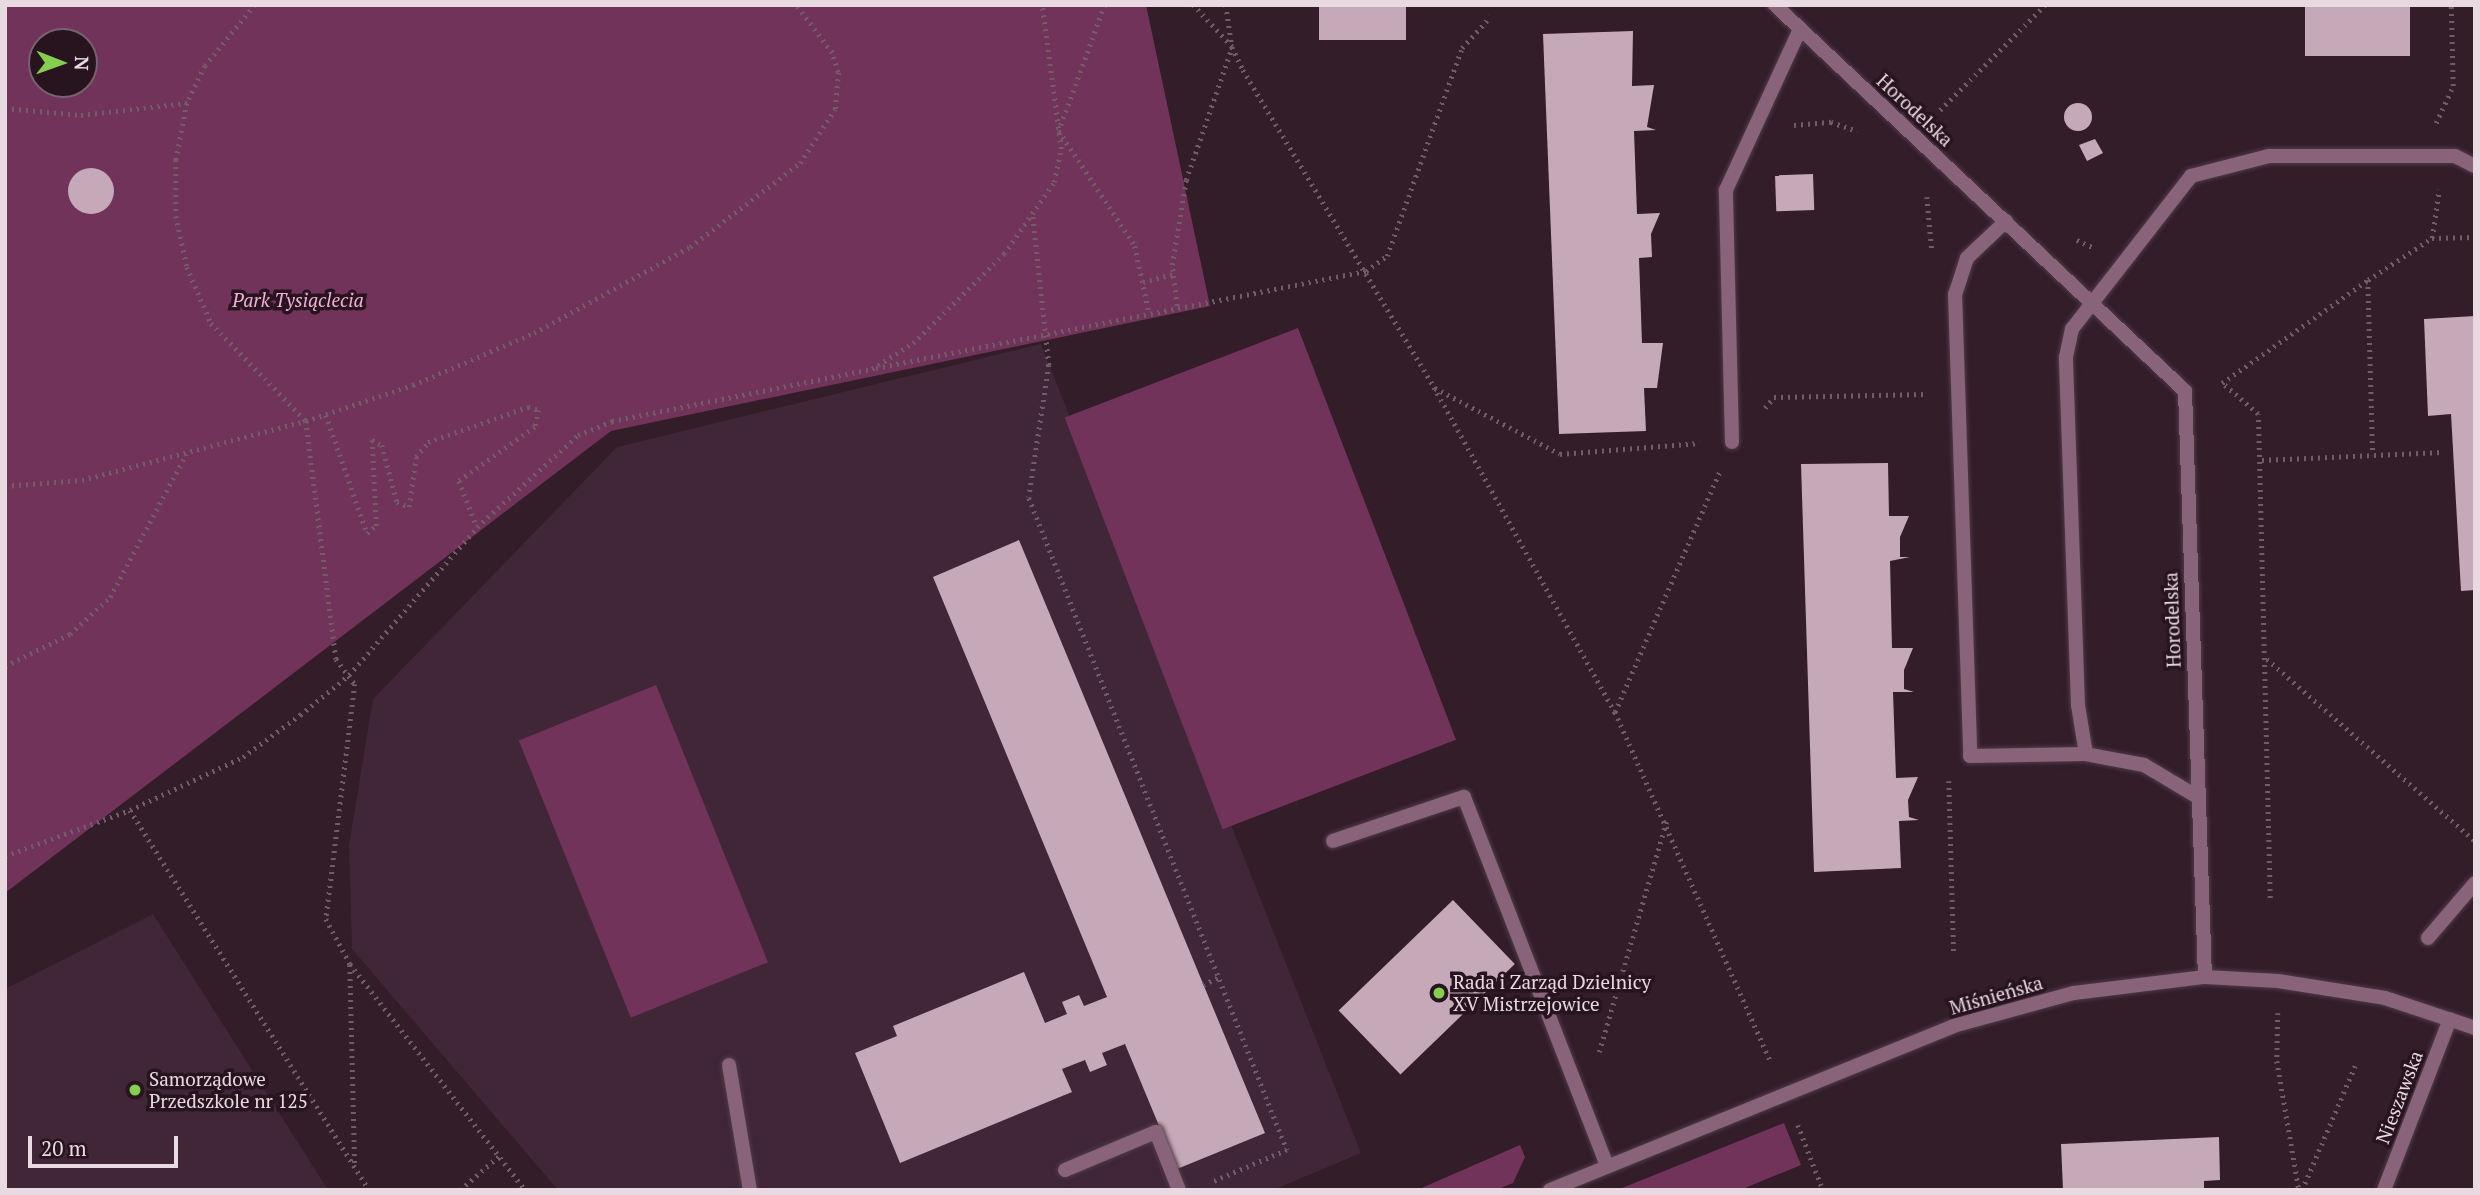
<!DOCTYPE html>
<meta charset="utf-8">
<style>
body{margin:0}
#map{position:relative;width:2480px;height:1195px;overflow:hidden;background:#321d29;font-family:"PT Serif",serif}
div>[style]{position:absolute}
.built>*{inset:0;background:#402636}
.green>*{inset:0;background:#713359;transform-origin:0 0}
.building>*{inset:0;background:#c5a9b8;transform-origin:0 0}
.round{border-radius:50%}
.path>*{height:4.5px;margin-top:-2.25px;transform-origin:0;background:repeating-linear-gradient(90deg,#705d67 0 2px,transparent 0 7px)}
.roads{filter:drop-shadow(0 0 2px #4f3b47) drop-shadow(0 0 2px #4f3b47)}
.service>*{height:14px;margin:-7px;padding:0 7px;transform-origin:7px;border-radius:7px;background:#896379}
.pedestrian>*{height:14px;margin:-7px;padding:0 7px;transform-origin:7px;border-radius:7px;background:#896379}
.minor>*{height:14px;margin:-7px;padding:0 7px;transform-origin:7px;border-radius:7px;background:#896379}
.dots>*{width:19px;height:19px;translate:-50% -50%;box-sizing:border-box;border:4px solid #27141f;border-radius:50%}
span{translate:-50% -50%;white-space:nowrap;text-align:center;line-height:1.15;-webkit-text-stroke:7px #27141f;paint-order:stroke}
.street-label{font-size:19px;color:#e9dae2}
.park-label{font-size:19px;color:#f4afd6;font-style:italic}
.poi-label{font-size:19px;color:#e9dae2}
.left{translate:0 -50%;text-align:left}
.frame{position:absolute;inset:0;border:7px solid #e9dae2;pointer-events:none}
.north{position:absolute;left:28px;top:28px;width:70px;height:70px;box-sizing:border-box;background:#27141f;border:2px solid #75636d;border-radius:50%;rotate:91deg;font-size:19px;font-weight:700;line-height:28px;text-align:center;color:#e9dae2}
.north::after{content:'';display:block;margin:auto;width:24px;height:32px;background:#84cf4d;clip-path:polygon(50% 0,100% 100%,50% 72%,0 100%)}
.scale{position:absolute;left:28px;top:1136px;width:150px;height:32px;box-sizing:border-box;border:4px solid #e9dae2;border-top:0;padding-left:9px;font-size:21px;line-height:24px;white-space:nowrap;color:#e9dae2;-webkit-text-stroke:5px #27141f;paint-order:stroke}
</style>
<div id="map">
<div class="built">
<i style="clip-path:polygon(1041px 344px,1361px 1153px,1273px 1190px,558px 1190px,352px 949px,349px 845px,373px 699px,617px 447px)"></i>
<i style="clip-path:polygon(153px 914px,328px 1190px,5px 1190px,5px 989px)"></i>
</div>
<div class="green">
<i style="clip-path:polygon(evenodd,5px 5px,1146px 5px,1210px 306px,611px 431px,5px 893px,5px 5px,84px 42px,84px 84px,42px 84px,42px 42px,84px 42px)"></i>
<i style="left:1298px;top:328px;width:441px;height:250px;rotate:69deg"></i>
<i style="left:656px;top:685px;width:299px;height:148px;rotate:68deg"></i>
<i style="clip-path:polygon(1784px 1123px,1801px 1165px,1740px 1190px,1617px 1190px)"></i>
<i style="clip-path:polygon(1520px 1145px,1525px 1157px,1513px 1183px,1496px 1190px,1417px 1190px)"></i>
</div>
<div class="building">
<i style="left:1319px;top:5px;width:87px;height:35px"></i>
<i style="left:2305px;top:5px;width:105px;height:51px"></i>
<i style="clip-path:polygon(1633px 31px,1632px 86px,1654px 85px,1647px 127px,1656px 130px,1634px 131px,1637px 214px,1660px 213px,1651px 234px,1652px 257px,1639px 258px,1642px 343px,1663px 343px,1657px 388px,1644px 388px,1646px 431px,1559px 434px,1543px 34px)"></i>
<i class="round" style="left:2064px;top:103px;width:28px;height:28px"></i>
<i style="clip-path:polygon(2095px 139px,2103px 153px,2087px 161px,2079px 145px)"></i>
<i class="round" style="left:68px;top:168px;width:46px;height:46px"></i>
<i style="left:1813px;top:174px;width:36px;height:38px;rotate:88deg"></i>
<i style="clip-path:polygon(2475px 316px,2475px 590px,2461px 591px,2451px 414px,2428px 416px,2424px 319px)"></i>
<i style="clip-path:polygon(1888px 463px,1889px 516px,1909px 516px,1900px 537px,1900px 557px,1910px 557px,1890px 561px,1892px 648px,1913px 648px,1904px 670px,1904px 689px,1914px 692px,1893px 692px,1896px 778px,1918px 777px,1908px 800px,1909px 817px,1919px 820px,1899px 821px,1901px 868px,1814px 872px,1801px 464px)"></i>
<i style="clip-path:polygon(1019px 540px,1265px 1133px,1177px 1169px,1125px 1044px,1102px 1053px,1107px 1065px,1090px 1072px,1085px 1060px,1062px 1069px,1072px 1092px,900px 1163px,855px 1053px,897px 1036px,893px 1026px,1024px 972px,1045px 1023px,1067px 1014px,1062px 1002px,1079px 995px,1084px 1006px,1107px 997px,933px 577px)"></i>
<i style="left:1453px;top:900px;width:89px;height:159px;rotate:46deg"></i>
<i style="clip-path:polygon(2219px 1137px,2220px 1180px,2204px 1181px,2204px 1190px,2063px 1190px,2061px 1144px)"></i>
</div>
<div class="path">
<i style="left:255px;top:5px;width:79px;rotate:129.3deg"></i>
<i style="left:205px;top:66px;width:41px;rotate:115.9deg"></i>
<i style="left:187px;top:103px;width:58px;rotate:100.9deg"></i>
<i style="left:176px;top:160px;width:56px;rotate:90deg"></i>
<i style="left:176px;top:216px;width:52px;rotate:77.8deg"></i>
<i style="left:187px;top:267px;width:61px;rotate:66.8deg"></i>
<i style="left:211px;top:323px;width:136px;rotate:45.9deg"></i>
<i style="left:306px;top:421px;width:240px;rotate:82.8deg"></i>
<i style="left:336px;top:659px;width:31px;rotate:53deg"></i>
<i style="left:355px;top:684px;width:237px;rotate:97deg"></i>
<i style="left:326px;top:919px;width:51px;rotate:61.9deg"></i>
<i style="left:350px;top:964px;width:286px;rotate:52.2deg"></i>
<i style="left:1105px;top:5px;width:134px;rotate:110.1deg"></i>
<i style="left:1059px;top:131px;width:138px;rotate:56.5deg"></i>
<i style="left:1135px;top:246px;width:67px;rotate:78deg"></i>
<i style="left:1226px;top:5px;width:42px;rotate:81.9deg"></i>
<i style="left:1232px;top:47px;width:25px;rotate:64deg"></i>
<i style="left:1243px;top:70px;width:370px;rotate:58.9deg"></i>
<i style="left:1434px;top:387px;width:372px;rotate:60.9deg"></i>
<i style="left:1615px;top:712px;width:384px;rotate:66deg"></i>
<i style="left:5px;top:108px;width:76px;rotate:5.3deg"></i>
<i style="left:81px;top:115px;width:107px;rotate:-6.5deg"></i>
<i style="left:1940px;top:110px;width:148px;rotate:-45deg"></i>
<i style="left:2436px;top:123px;width:41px;rotate:-65.3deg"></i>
<i style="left:2453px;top:86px;width:81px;rotate:-91.4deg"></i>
<i style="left:1794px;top:125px;width:37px;rotate:-5deg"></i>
<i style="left:1831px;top:122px;width:28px;rotate:19deg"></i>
<i style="left:1927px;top:197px;width:54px;rotate:84.7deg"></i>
<i style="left:1033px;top:217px;width:149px;rotate:83.8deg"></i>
<i style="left:1049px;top:365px;width:134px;rotate:98.6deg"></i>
<i style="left:1029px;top:498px;width:701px;rotate:68.41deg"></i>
<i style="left:1287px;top:1150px;width:84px;rotate:156.8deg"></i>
<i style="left:2432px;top:238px;width:49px;rotate:-81.7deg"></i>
<i style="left:2077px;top:240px;width:19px;rotate:25deg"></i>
<i style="left:2368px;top:280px;width:77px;rotate:-33.3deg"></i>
<i style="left:2432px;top:238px;width:43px;rotate:-1.3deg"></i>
<i style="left:1143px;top:282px;width:31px;rotate:-15deg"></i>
<i style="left:1177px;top:306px;width:41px;rotate:-97deg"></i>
<i style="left:1172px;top:265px;width:86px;rotate:-80.6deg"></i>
<i style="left:1186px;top:180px;width:141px;rotate:-70.9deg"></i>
<i style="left:1232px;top:47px;width:57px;rotate:-132.9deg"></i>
<i style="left:876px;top:368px;width:500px;rotate:-11.2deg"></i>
<i style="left:1366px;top:271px;width:26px;rotate:-36deg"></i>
<i style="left:1387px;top:256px;width:221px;rotate:-70.2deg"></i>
<i style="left:1462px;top:48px;width:42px;rotate:-47.9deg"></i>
<i style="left:1435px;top:388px;width:141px;rotate:27.8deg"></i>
<i style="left:1560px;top:454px;width:140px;rotate:-4.5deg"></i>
<i style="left:1765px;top:408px;width:14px;rotate:-51deg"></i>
<i style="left:1774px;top:397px;width:152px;rotate:-1.1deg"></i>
<i style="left:326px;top:415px;width:125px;rotate:70.8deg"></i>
<i style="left:367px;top:533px;width:11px;rotate:-38deg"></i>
<i style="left:376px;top:526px;width:86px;rotate:-92.7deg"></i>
<i style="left:372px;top:440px;width:11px;rotate:27deg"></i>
<i style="left:382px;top:445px;width:59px;rotate:75.3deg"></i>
<i style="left:397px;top:502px;width:13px;rotate:23deg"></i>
<i style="left:409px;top:507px;width:50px;rotate:-82deg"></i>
<i style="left:416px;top:457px;width:19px;rotate:-51deg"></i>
<i style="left:428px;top:442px;width:106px;rotate:-19.3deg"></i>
<i style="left:528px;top:407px;width:11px;rotate:15deg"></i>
<i style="left:539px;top:410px;width:17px;rotate:103deg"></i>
<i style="left:535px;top:427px;width:93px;rotate:144.6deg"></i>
<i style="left:459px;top:481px;width:49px;rotate:68.6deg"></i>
<i style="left:2262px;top:460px;width:181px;rotate:-2.5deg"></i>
<i style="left:5px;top:486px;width:77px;rotate:-4.5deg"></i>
<i style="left:82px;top:480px;width:232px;rotate:-14.8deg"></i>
<i style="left:306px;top:421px;width:113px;rotate:-18.6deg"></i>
<i style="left:413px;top:385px;width:132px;rotate:-23.3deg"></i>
<i style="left:534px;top:333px;width:178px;rotate:-28.9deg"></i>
<i style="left:690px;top:247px;width:138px;rotate:-37.4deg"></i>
<i style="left:800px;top:163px;width:64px;rotate:-57.1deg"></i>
<i style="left:835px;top:109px;width:37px;rotate:-85deg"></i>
<i style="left:838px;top:72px;width:20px;rotate:-108deg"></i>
<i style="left:832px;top:53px;width:60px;rotate:-126.9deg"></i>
<i style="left:2267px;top:659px;width:276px;rotate:41.2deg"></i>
<i style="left:5px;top:666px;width:72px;rotate:-26.2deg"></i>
<i style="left:70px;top:634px;width:54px;rotate:-42.8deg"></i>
<i style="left:110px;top:597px;width:162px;rotate:-62deg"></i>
<i style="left:1615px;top:712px;width:263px;rotate:-66.5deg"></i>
<i style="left:1949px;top:781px;width:174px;rotate:88.4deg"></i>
<i style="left:130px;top:810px;width:449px;rotate:57.8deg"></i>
<i style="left:5px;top:856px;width:133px;rotate:-20.2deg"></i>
<i style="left:130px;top:810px;width:125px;rotate:-25.1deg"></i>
<i style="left:243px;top:757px;width:71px;rotate:-36.4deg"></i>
<i style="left:300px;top:715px;width:63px;rotate:-39.2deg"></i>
<i style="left:349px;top:675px;width:196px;rotate:-49.1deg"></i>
<i style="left:477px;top:527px;width:137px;rotate:-42.3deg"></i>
<i style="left:578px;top:435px;width:37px;rotate:-22deg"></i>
<i style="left:612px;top:421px;width:265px;rotate:-11.3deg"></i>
<i style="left:872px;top:369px;width:49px;rotate:-32.4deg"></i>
<i style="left:913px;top:343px;width:127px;rotate:-44.4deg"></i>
<i style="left:1004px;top:254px;width:88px;rotate:-55.2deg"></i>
<i style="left:1054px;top:182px;width:34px;rotate:-78deg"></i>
<i style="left:1061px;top:149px;width:145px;rotate:-97.5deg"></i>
<i style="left:2270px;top:898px;width:484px;rotate:-91.4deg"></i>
<i style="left:2258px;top:414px;width:48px;rotate:-139.3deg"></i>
<i style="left:2222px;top:383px;width:179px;rotate:-35.2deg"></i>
<i style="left:2368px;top:280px;width:175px;rotate:88.4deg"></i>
<i style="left:350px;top:965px;width:201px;rotate:88.6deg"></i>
<i style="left:1203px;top:985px;width:18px;rotate:-27deg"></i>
<i style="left:2278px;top:1013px;width:48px;rotate:91.2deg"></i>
<i style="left:2277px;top:1061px;width:131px;rotate:80.3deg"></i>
<i style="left:1599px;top:1052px;width:243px;rotate:-73.7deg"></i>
<i style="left:1798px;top:1125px;width:70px;rotate:69deg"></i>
<i style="left:460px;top:1190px;width:52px;rotate:-41.1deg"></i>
<i style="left:2302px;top:1190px;width:135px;rotate:-66.9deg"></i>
</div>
<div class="roads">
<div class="service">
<i style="left:2006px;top:221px;width:54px;rotate:136.5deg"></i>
<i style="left:1967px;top:258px;width:38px;rotate:108deg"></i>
<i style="left:1955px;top:294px;width:462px;rotate:88.1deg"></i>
<i style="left:1970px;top:756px;width:116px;rotate:-1deg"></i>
<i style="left:1732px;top:442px;width:252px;rotate:-91.4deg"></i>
<i style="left:1726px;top:190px;width:177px;rotate:-65.3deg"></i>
<i style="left:2196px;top:796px;width:61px;rotate:-149.2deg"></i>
<i style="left:2144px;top:765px;width:59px;rotate:-169.3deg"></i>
<i style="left:2086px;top:754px;width:50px;rotate:-99.3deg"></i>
<i style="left:2078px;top:705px;width:348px;rotate:-92deg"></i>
<i style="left:2066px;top:357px;width:29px;rotate:-78deg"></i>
<i style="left:2072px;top:329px;width:194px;rotate:-52.1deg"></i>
<i style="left:2191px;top:176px;width:81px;rotate:-14.4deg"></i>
<i style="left:2269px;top:156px;width:186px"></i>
<i style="left:2455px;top:156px;width:22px;rotate:27deg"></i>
<i style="left:1333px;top:841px;width:138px;rotate:-18.6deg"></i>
<i style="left:1464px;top:797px;width:396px;rotate:68.8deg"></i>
<i style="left:729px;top:1065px;width:127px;rotate:80.5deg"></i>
<i style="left:1065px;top:1170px;width:99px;rotate:-22.7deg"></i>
<i style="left:1156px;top:1132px;width:62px;rotate:68.4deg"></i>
</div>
<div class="pedestrian">
<i style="left:2428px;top:938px;width:72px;rotate:-49.5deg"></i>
</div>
<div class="minor">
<i style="left:1775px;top:5px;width:563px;rotate:43.27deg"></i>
<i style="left:2185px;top:391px;width:586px;rotate:88.05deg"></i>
<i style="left:1550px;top:1190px;width:435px;rotate:-22.1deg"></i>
<i style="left:1953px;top:1026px;width:125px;rotate:-15.3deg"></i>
<i style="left:2074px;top:993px;width:132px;rotate:-7deg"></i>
<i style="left:2205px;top:977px;width:73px;rotate:3.1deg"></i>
<i style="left:2278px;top:981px;width:108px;rotate:9deg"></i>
<i style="left:2385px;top:998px;width:95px;rotate:18.4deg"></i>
<i style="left:2384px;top:1190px;width:183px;rotate:-68.9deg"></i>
</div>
</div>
<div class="dots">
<i style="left:1439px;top:993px;background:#84cf4d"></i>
<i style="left:135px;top:1090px;background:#84cf4d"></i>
</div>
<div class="street-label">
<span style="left:1915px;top:110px;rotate:43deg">Horodelska</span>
<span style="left:2172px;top:620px;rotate:-92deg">Horodelska</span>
<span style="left:1996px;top:995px;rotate:-16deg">Miśnieńska</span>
<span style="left:2399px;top:1097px;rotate:-69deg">Nieszawska</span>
</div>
<div class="park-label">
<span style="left:298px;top:300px">Park Tysiąclecia</span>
</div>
<div class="poi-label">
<span class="left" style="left:1453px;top:993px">Rada i Zarząd Dzielnicy<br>XV Mistrzejowice</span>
<span class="left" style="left:149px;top:1090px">Samorządowe<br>Przedszkole nr 125</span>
</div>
<div class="frame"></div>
<div class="north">N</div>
<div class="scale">20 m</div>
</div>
